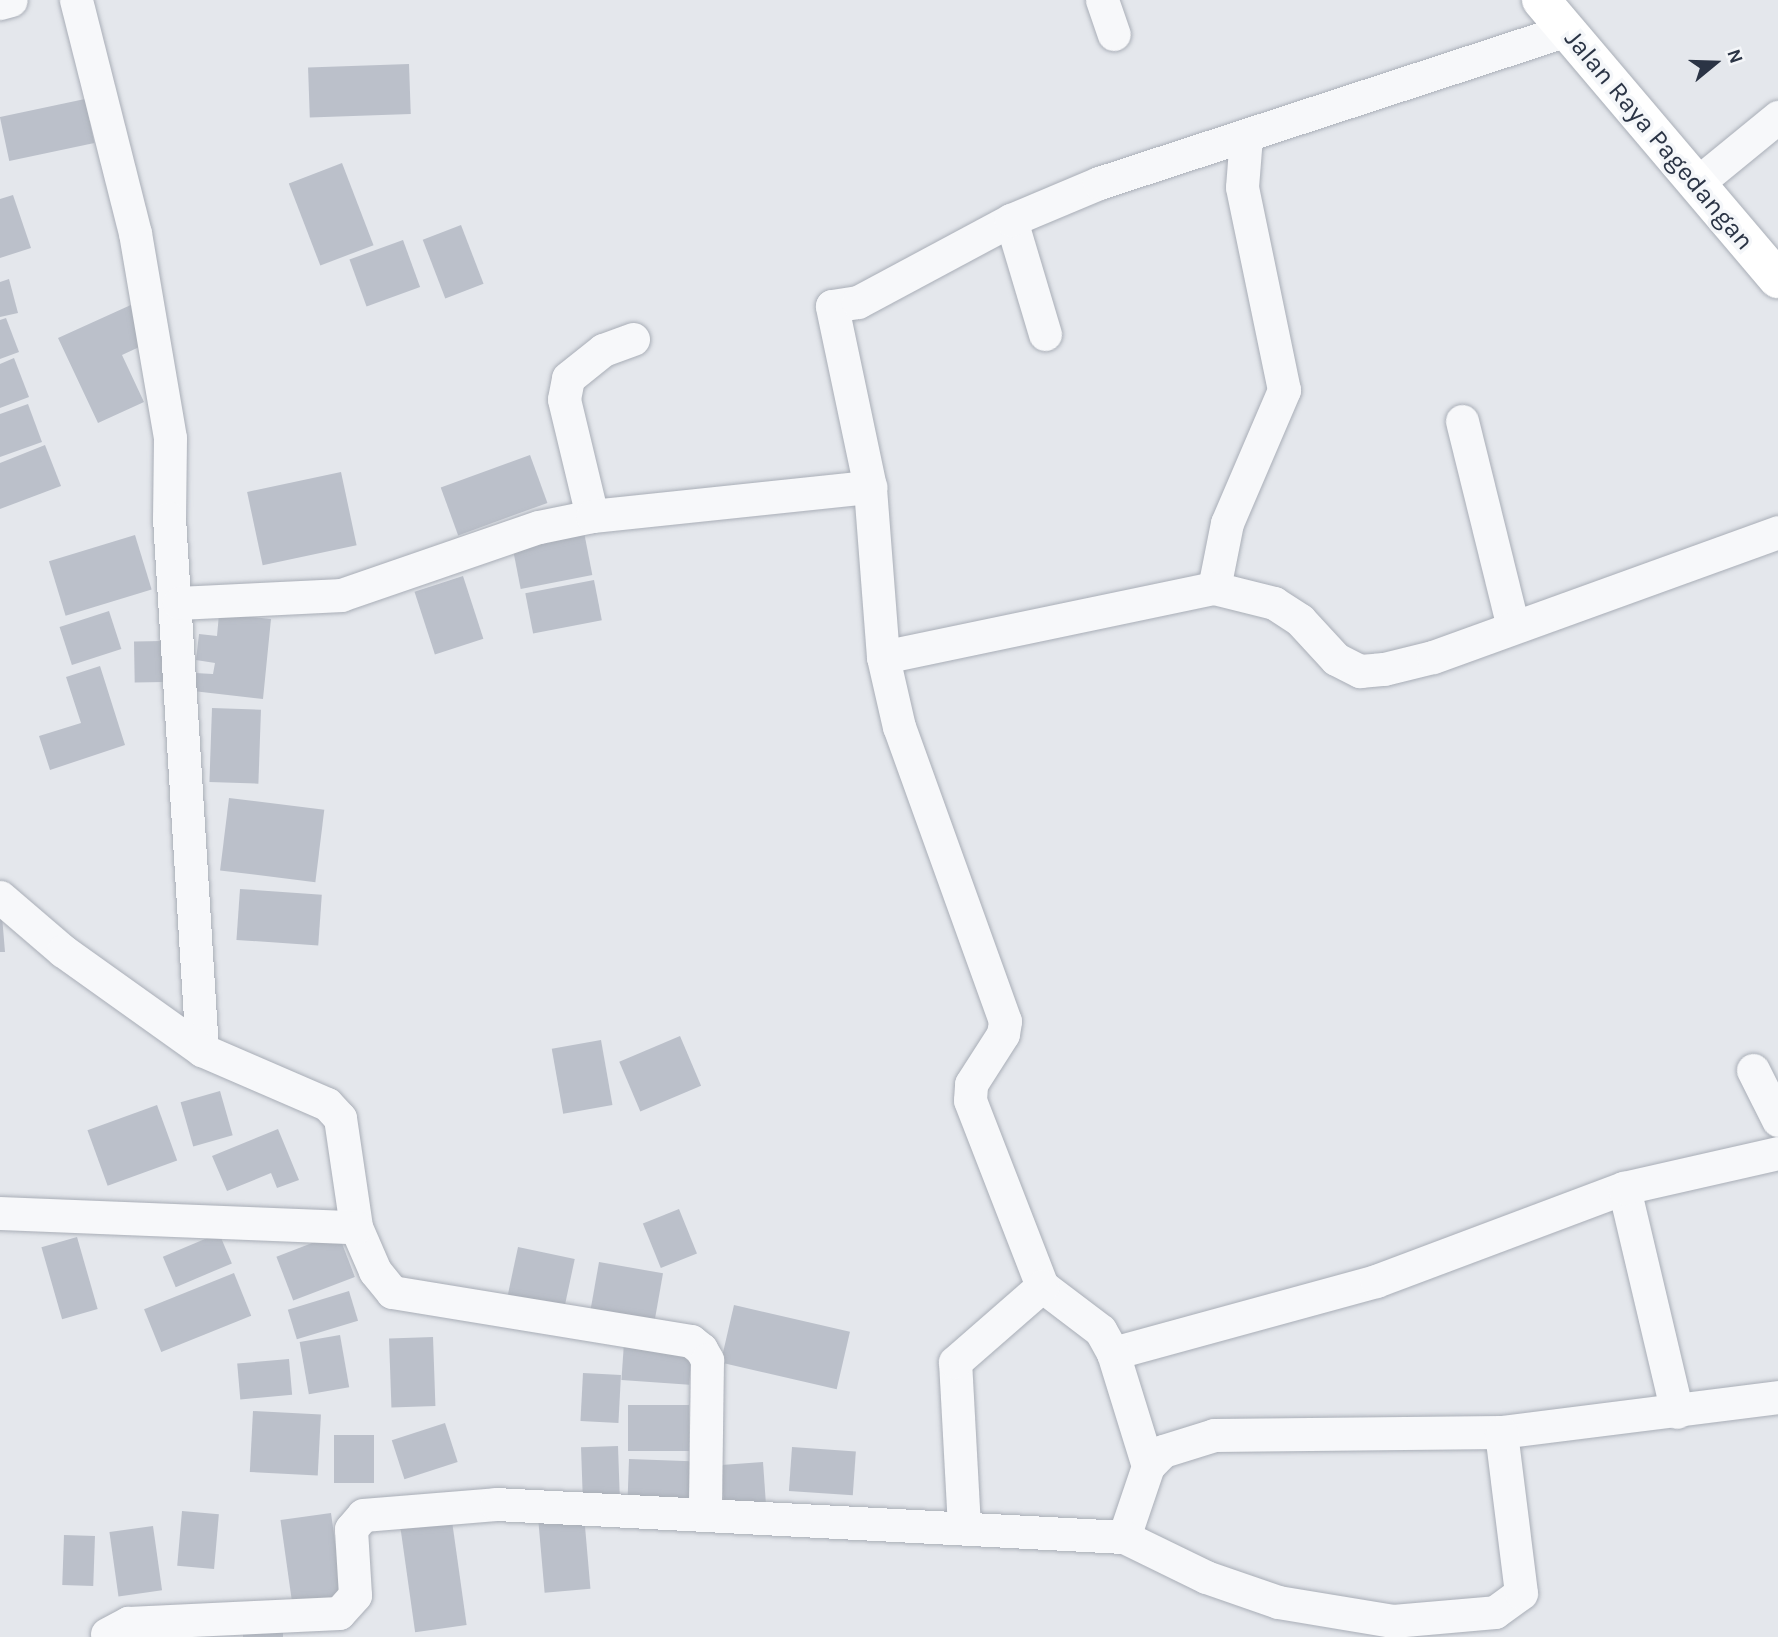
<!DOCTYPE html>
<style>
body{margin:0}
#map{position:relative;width:1778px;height:1637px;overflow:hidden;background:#e4e7ec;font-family:Karla,sans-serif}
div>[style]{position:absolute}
.building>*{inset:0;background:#bbc0ca;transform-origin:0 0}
.roads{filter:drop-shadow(0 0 2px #a9aeb7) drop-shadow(0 0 2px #a9aeb7)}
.street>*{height:33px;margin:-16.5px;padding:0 16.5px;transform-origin:16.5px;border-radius:16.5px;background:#f7f8fa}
.secondary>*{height:38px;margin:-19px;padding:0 19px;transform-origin:19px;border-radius:19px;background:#fff}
span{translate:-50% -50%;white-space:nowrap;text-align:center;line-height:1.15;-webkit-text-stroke:7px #f4f6f9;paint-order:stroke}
.street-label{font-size:26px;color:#2b3445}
.north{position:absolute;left:1680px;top:28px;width:70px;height:70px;-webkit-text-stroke:5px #f4f6f9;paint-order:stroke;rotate:71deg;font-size:19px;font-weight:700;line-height:28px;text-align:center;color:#2b3445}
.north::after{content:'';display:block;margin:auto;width:24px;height:32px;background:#2b3445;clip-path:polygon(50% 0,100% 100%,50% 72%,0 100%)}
</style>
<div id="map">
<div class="building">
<i style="left:409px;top:64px;width:50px;height:101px;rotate:88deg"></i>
<i style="left:85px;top:99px;width:45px;height:87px;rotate:78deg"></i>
<i style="left:342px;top:163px;width:88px;height:57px;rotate:69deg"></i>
<i style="clip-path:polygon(13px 195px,31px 248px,0 258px,0 199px)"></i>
<i style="left:461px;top:225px;width:63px;height:41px;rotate:69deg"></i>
<i style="left:403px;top:240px;width:50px;height:57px;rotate:70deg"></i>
<i style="clip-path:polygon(9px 279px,18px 313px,0 317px,0 282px)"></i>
<i style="clip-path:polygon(133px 304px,150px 342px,122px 355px,144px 402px,98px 423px,58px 338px)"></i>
<i style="clip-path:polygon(6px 318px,19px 352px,0 359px,0 320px)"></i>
<i style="clip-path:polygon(14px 358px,29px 397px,0 408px,0 364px)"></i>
<i style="clip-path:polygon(28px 404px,42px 442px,0 457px,0 414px)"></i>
<i style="clip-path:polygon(45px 445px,61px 486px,0 509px,0 463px)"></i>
<i style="left:530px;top:455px;width:51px;height:95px;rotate:70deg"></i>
<i style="left:341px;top:472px;width:75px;height:96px;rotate:78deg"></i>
<i style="left:583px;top:527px;width:49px;height:73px;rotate:79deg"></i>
<i style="left:135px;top:535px;width:57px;height:90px;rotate:73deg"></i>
<i style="left:463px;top:576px;width:66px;height:51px;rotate:72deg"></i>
<i style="left:594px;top:580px;width:41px;height:70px;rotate:79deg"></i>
<i style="left:109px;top:611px;width:40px;height:52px;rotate:72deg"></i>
<i style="clip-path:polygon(219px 614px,271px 619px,263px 699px,193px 691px,195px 673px,213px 674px,215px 663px,196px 660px,199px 634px,217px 636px)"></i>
<i style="left:164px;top:641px;width:41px;height:30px;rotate:89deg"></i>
<i style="clip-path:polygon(100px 666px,125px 745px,50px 770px,39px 736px,81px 723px,66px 677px)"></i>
<i style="left:212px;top:708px;width:49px;height:74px;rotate:2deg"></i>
<i style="left:229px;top:798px;width:96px;height:73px;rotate:7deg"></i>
<i style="left:240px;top:889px;width:82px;height:51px;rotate:4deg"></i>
<i style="clip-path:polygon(2px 916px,5px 952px,0 952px,0 917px)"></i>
<i style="left:680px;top:1036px;width:54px;height:66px;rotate:67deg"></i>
<i style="left:601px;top:1040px;width:66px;height:50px;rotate:80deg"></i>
<i style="left:220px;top:1091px;width:46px;height:41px;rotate:74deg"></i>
<i style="left:157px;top:1105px;width:59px;height:74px;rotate:70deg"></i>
<i style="clip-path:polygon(278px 1129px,299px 1180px,277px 1188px,271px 1173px,227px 1191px,212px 1156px)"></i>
<i style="left:679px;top:1209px;width:48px;height:39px;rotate:68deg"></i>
<i style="left:219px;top:1233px;width:33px;height:61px;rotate:67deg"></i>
<i style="left:338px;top:1233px;width:47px;height:66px;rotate:69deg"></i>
<i style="left:77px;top:1237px;width:75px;height:37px;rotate:74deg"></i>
<i style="left:518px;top:1247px;width:58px;height:55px;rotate:12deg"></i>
<i style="left:599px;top:1262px;width:65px;height:49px;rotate:10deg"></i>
<i style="left:234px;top:1273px;width:46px;height:97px;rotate:68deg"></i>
<i style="left:349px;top:1291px;width:31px;height:64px;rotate:73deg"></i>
<i style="left:734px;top:1305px;width:119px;height:59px;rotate:13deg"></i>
<i style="left:340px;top:1335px;width:53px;height:41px;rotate:80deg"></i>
<i style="left:433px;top:1337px;width:69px;height:44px;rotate:88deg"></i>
<i style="left:624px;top:1343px;width:68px;height:37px;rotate:4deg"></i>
<i style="left:289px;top:1359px;width:36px;height:52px;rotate:85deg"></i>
<i style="left:583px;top:1373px;width:38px;height:48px;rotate:3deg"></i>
<i style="left:628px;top:1405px;width:61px;height:46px"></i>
<i style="left:253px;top:1411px;width:68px;height:61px;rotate:3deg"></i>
<i style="left:445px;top:1423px;width:41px;height:56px;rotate:72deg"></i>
<i style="left:334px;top:1435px;width:40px;height:48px"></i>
<i style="left:618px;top:1446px;width:55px;height:37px;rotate:88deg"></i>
<i style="left:792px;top:1447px;width:64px;height:44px;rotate:4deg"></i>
<i style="left:629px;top:1459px;width:62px;height:43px;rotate:2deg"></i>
<i style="left:763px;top:1462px;width:41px;height:42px;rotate:86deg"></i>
<i style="left:182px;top:1511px;width:37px;height:55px;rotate:5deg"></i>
<i style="left:331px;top:1513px;width:84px;height:51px;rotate:82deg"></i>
<i style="left:584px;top:1515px;width:74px;height:46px;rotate:85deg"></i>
<i style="left:452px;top:1521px;width:105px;height:52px;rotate:82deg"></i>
<i style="left:153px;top:1526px;width:65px;height:44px;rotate:82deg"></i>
<i style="left:64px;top:1535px;width:31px;height:50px;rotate:2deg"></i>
<i style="left:283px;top:1623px;width:14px;height:40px;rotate:90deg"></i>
</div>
<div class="roads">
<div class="street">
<i style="left:76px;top:0;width:240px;rotate:75.8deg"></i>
<i style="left:135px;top:233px;width:208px;rotate:80.3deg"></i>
<i style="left:170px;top:438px;width:80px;rotate:90.7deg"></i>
<i style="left:169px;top:518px;width:533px;rotate:86.45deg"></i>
<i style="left:1102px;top:0;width:36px;rotate:71deg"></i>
<i style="left:0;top:3px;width:11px;rotate:-15deg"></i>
<i style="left:1696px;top:184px;width:106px;rotate:-39.3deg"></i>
<i style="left:1011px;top:220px;width:119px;rotate:73.4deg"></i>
<i style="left:1462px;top:421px;width:212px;rotate:76.1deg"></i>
<i style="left:592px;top:516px;width:120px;rotate:-103.5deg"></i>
<i style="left:564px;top:399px;width:21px;rotate:-79deg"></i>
<i style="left:568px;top:378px;width:45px;rotate:-38.7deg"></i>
<i style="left:603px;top:350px;width:32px;rotate:-20deg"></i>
<i style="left:1214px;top:588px;width:66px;rotate:-78.7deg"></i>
<i style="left:1227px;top:523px;width:145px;rotate:-66.8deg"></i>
<i style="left:1284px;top:390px;width:207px;rotate:-101.7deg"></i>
<i style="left:1242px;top:187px;width:51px;rotate:-85.5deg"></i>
<i style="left:179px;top:603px;width:162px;rotate:-2.8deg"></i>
<i style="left:341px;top:595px;width:209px;rotate:-19deg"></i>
<i style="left:539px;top:527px;width:54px;rotate:-11.7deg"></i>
<i style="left:592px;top:516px;width:280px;rotate:-6deg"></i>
<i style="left:883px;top:657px;width:338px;rotate:-11.8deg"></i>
<i style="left:1214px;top:588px;width:62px;rotate:14deg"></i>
<i style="left:1274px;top:603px;width:31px;rotate:33deg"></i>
<i style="left:1300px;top:620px;width:53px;rotate:47.3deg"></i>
<i style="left:1336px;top:659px;width:27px;rotate:27deg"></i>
<i style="left:1360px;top:671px;width:24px;rotate:-5deg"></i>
<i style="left:1384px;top:669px;width:50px;rotate:-13.8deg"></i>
<i style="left:1433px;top:657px;width:367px;rotate:-19.9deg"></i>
<i style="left:0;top:897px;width:83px;rotate:40.6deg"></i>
<i style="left:63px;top:951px;width:171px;rotate:35.5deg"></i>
<i style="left:202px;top:1050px;width:136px;rotate:23.4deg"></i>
<i style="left:327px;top:1104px;width:19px;rotate:47deg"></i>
<i style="left:340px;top:1118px;width:110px;rotate:81.6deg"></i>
<i style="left:356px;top:1227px;width:48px;rotate:66.6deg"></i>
<i style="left:375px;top:1271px;width:27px;rotate:51deg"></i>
<i style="left:392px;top:1292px;width:303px;rotate:9.3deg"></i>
<i style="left:691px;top:1341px;width:13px;rotate:39deg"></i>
<i style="left:701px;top:1349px;width:13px;rotate:61deg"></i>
<i style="left:707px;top:1360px;width:150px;rotate:90.8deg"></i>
<i style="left:1753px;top:1070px;width:56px;rotate:63.4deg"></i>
<i style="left:1624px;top:1188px;width:230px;rotate:76.7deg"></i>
<i style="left:0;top:1213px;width:356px;rotate:2.3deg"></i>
<i style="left:1113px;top:1353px;width:273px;rotate:-15.3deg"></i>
<i style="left:1376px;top:1281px;width:265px;rotate:-20.6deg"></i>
<i style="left:1624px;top:1188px;width:158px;rotate:-12.8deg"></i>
<i style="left:1148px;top:1466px;width:118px;rotate:-107.2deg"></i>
<i style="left:1113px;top:1353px;width:26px;rotate:-119deg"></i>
<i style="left:1100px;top:1330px;width:73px;rotate:-142.8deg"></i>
<i style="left:1042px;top:1286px;width:199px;rotate:-111.2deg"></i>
<i style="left:970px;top:1100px;width:16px;rotate:-86deg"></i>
<i style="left:971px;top:1084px;width:59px;rotate:-57.4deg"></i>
<i style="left:1003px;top:1034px;width:13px;rotate:-81deg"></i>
<i style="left:1005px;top:1021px;width:313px;rotate:-109.8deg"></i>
<i style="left:899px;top:727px;width:72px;rotate:-102.9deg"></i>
<i style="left:883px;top:657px;width:170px;rotate:-94.4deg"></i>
<i style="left:870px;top:487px;width:185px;rotate:-101.9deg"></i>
<i style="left:832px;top:306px;width:26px;rotate:-9deg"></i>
<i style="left:858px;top:302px;width:174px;rotate:-28.2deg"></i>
<i style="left:1011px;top:220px;width:95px;rotate:-22.8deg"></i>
<i style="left:1099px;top:183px;width:491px;rotate:-18.1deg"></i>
<i style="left:964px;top:1527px;width:165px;rotate:-93.1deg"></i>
<i style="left:955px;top:1362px;width:116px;rotate:-41.1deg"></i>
<i style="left:1124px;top:1537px;width:75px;rotate:-71.3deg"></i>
<i style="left:1148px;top:1466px;width:21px;rotate:-45deg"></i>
<i style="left:1163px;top:1451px;width:53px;rotate:-17.4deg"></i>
<i style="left:1214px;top:1435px;width:287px;rotate:-0.6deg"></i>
<i style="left:1501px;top:1432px;width:279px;rotate:-7.2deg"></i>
<i style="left:107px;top:1634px;width:24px;rotate:-28deg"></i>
<i style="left:128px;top:1623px;width:211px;rotate:-2.7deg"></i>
<i style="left:339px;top:1613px;width:24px;rotate:-48deg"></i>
<i style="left:355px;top:1595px;width:66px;rotate:-93.5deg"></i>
<i style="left:351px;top:1529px;width:18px;rotate:-49deg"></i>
<i style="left:363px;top:1515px;width:133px;rotate:-4.7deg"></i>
<i style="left:496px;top:1504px;width:629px;rotate:3.01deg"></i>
<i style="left:1124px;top:1537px;width:91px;rotate:26deg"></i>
<i style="left:1206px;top:1577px;width:76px;rotate:19.1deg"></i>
<i style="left:1278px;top:1602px;width:117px;rotate:9.4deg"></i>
<i style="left:1393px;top:1621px;width:102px;rotate:-5deg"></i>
<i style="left:1495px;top:1612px;width:32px;rotate:-36deg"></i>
<i style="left:1521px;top:1593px;width:162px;rotate:-97.1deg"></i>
</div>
<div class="secondary">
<i style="left:1541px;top:0;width:366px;rotate:49.7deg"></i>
</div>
</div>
<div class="street-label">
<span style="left:1659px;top:140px;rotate:50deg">Jalan Raya Pagedangan</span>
</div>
<div class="north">N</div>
</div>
